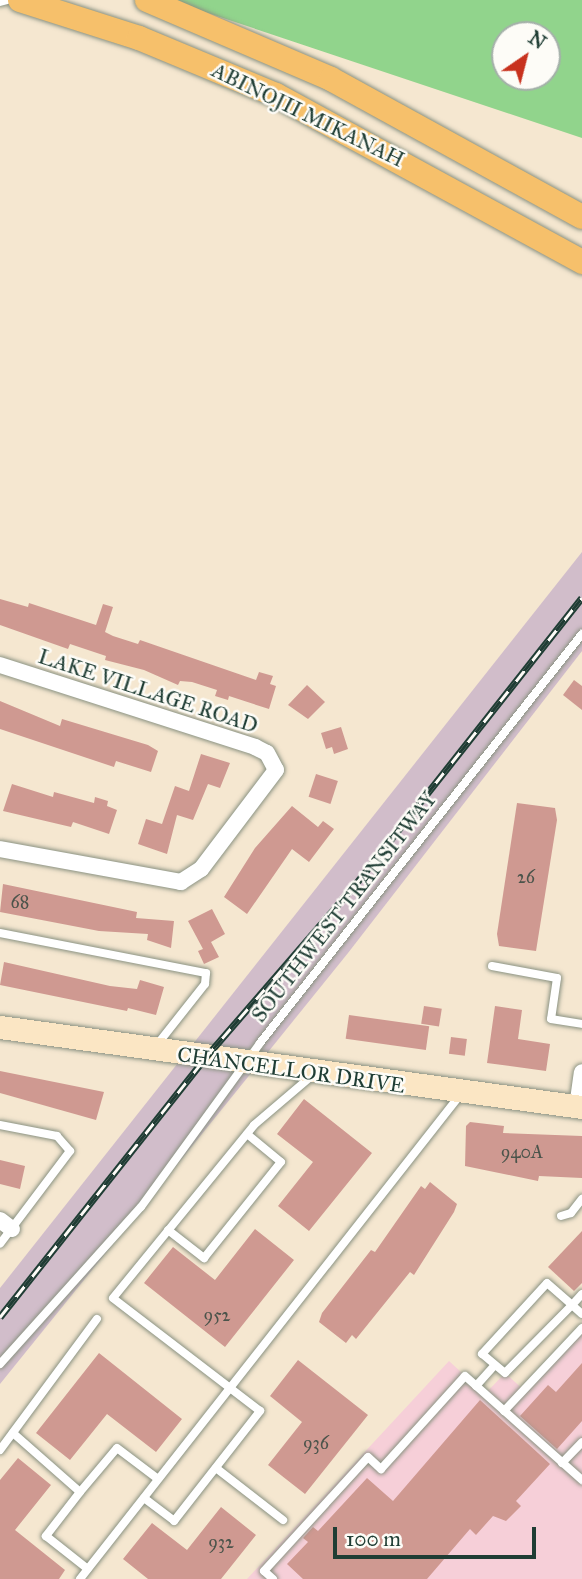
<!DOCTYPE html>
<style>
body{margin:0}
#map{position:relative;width:582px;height:1579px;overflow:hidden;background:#f5e7d0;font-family:"IM FELL Great Primer",serif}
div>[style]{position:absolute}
.built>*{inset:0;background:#f6cfd8}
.industrial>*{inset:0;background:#d1bdca}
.green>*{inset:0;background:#91d48c}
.building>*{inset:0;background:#cf9991;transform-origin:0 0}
.roads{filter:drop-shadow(0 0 2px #8a9282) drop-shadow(0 0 2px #8a9282)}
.lane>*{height:8px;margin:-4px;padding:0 4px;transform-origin:4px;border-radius:4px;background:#fff}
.street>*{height:16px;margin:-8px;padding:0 8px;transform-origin:8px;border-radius:8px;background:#fff}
.secondary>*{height:23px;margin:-11.5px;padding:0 11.5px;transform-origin:11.5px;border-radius:11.5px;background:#fbe6c4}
.primary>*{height:24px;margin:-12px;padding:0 12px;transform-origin:12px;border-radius:12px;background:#f6c06b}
.rail>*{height:7px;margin-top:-3.5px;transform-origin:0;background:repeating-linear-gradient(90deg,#fdfcf7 0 13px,#1f3d34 0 26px);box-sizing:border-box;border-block:2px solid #1f3d34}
span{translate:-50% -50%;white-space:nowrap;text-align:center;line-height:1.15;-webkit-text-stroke:5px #fdfcf7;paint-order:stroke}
.number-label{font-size:18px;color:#4b544b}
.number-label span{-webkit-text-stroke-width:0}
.street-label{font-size:21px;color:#1f3d34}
.north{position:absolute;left:491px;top:21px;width:70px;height:70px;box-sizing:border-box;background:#fdfcf7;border:2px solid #a4b0a9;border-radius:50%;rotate:35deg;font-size:19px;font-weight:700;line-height:28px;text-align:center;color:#1f3d34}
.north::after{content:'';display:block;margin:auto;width:24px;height:32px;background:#c8321e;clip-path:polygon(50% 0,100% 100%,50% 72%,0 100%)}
.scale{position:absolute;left:333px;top:1527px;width:203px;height:32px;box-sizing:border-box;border:4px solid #1f3d34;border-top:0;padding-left:9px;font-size:21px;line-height:24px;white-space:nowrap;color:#1f3d34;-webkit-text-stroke:5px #fdfcf7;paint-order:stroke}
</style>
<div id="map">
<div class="built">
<i style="clip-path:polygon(582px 1328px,582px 1579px,247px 1579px,449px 1361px,485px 1394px,505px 1373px,524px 1390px)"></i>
</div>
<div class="industrial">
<i style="clip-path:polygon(582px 552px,582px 651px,348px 953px,0 1384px,0 1288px)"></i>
</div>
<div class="green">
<i style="clip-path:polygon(evenodd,169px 0,582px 0,582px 138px,169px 0,505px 35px,547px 35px,547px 77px,505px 77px,505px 35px)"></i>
</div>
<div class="building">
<i style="clip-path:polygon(0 599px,28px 607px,29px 603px,96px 625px,103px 604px,113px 607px,105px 632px,113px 636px,138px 644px,140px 640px,256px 680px,259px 672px,273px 676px,270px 684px,276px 686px,269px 709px,229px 696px,228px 700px,215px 696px,217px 690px,192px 682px,180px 681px,178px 685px,144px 670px,105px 660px,106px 656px,70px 644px,68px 649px,0 625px)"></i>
<i style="clip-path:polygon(574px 680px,582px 686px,582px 710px,563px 695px)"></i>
<i style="clip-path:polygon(307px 685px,325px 702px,308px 719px,288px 705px)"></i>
<i style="clip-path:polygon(0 701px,60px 726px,62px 719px,148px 745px,158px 751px,151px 772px,116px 761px,114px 767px,0 729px)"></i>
<i style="clip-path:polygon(341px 727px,348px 749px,334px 754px,332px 747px,326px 749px,321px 733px)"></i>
<i style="clip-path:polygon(201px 754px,230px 763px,220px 788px,208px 784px,193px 820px,177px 815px,167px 854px,138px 844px,146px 819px,162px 824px,175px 786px,189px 791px)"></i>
<i style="left:316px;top:774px;width:23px;height:24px;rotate:18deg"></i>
<i style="clip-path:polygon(12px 784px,53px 797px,54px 792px,94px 803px,95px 797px,108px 801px,107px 806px,117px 810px,109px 834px,73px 822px,71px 827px,3px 811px)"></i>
<i style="clip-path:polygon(517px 803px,555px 808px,557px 820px,536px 951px,499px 946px,497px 934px)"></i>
<i style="clip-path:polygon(292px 806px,318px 827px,323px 821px,334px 829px,309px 862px,292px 849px,247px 914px,224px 897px,255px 848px)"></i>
<i style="clip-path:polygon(3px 884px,137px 912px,136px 918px,174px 921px,171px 948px,147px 940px,148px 934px,99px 931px,0 912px)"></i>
<i style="clip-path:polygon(212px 909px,225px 934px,211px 942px,219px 957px,204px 964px,198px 951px,203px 949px,188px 921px)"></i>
<i style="clip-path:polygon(4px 962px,110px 986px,137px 989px,140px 980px,164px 987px,156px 1015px,128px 1008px,127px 1011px,0 985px)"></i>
<i style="left:424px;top:1006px;width:18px;height:18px;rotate:9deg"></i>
<i style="clip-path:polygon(495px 1006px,522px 1010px,518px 1039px,550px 1044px,546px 1071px,487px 1063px)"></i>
<i style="left:349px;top:1015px;width:81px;height:24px;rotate:8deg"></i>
<i style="left:451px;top:1037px;width:16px;height:17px;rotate:7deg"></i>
<i style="clip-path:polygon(0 1071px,104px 1092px,96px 1120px,0 1093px)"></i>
<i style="clip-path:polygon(304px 1099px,372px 1153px,309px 1231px,278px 1206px,313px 1162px,277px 1134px)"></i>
<i style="clip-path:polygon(470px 1122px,504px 1126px,503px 1133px,582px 1136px,582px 1178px,539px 1176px,538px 1181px,465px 1166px,466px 1126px)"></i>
<i style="clip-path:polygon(0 1160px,25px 1166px,20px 1189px,0 1184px)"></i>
<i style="clip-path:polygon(430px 1182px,457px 1204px,454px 1212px,414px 1275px,410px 1272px,356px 1339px,352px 1335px,346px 1343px,319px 1322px,322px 1313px,371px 1250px,375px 1252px,421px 1186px,425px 1189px)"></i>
<i style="clip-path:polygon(255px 1229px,294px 1260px,225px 1347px,144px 1283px,173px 1247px,215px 1280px)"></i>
<i style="clip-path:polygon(582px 1231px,582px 1283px,574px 1291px,548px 1267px)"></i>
<i style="clip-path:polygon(99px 1353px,182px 1419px,156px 1452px,107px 1414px,70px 1460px,36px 1433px)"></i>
<i style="clip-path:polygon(298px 1360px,368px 1415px,305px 1494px,268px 1465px,302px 1422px,270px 1396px)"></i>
<i style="clip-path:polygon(582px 1363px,582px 1421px,557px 1449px,520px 1416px,548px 1385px,556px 1392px)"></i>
<i style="clip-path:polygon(480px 1400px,550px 1464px,516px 1501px,521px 1506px,506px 1521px,493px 1516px,476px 1535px,470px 1529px,427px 1579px,303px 1579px,287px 1564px,308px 1542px,303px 1538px,313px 1527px,318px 1531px,367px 1478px,393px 1501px)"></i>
<i style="clip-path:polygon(18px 1458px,51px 1485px,15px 1530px,65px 1570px,59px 1579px,0 1579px,0 1480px)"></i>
<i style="clip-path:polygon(221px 1507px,256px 1535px,221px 1579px,148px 1579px,123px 1559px,152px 1523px,187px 1550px)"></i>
</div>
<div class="roads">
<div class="lane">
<i style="left:0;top:2px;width:7px;rotate:-16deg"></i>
<i style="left:0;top:933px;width:210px;rotate:11deg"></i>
<i style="left:206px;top:973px;width:11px;rotate:95deg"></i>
<i style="left:205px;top:984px;width:79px;rotate:128.3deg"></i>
<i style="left:492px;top:966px;width:66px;rotate:10.5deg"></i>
<i style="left:557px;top:978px;width:41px;rotate:98.3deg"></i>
<i style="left:551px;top:1019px;width:31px;rotate:9deg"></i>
<i style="left:0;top:1125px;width:58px;rotate:10.9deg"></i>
<i style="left:57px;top:1136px;width:20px;rotate:49deg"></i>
<i style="left:70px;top:1151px;width:116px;rotate:127deg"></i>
<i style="left:561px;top:1216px;width:10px;rotate:-17deg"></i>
<i style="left:571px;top:1213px;width:18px;rotate:-52deg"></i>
<i style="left:168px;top:1230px;width:46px;rotate:37.9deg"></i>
<i style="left:204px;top:1258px;width:123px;rotate:-51.3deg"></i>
<i style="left:281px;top:1162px;width:44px;rotate:-140.5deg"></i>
<i style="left:582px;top:1294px;width:15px;rotate:132deg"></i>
<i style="left:572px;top:1305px;width:95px;rotate:134.6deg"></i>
<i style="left:505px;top:1373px;width:30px;rotate:-140deg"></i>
<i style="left:482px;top:1354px;width:96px;rotate:-47.5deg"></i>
<i style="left:547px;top:1283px;width:33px;rotate:41deg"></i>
<i style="left:572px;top:1305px;width:13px;rotate:42deg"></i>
<i style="left:0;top:1364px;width:211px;rotate:-48.1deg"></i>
<i style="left:141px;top:1207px;width:203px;rotate:-54deg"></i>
<i style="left:260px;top:1043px;width:521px;rotate:-51.79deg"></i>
<i style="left:476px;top:1386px;width:28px;rotate:-48deg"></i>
<i style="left:504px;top:1411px;width:114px;rotate:-46.8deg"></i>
<i style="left:13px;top:1433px;width:89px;rotate:41.4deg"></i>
<i style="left:80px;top:1492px;width:57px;rotate:-49.9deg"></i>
<i style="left:117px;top:1448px;width:51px;rotate:37.1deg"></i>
<i style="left:0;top:1450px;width:163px;rotate:-53.5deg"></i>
<i style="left:562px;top:1463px;width:29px;rotate:-46deg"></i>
<i style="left:216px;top:1468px;width:85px;rotate:37.8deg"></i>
<i style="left:80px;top:1492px;width:56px;rotate:127.7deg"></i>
<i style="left:46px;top:1536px;width:53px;rotate:38.2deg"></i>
<i style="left:144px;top:1498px;width:38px;rotate:37deg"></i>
<i style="left:174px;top:1521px;width:140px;rotate:-52deg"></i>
<i style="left:260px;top:1411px;width:185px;rotate:-142.5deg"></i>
<i style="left:113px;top:1298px;width:223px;rotate:-50.8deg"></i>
<i style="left:254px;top:1125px;width:79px;rotate:-40.4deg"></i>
<i style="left:80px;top:1579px;width:615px;rotate:-51.86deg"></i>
<i style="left:273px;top:1579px;width:12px;rotate:-138deg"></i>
<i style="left:264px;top:1571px;width:154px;rotate:-47.6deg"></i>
<i style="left:368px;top:1457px;width:18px;rotate:43deg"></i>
<i style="left:381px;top:1469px;width:125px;rotate:-47.9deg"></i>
<i style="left:465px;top:1376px;width:157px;rotate:41.6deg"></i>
</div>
<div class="street">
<i style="left:0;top:665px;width:268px;rotate:17.8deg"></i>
<i style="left:255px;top:747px;width:13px;rotate:27deg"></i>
<i style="left:267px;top:753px;width:19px;rotate:62deg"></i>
<i style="left:276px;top:770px;width:124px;rotate:127.1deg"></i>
<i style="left:201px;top:869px;width:24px;rotate:147deg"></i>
<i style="left:181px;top:882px;width:184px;rotate:-169.7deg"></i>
<i style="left:577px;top:1107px;width:35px;rotate:-82deg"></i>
<i style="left:0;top:1220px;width:15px;rotate:37deg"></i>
</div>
<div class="secondary">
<i style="left:0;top:1027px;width:587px;rotate:7.83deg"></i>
</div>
<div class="primary">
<i style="left:20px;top:0;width:125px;rotate:17.7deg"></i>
<i style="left:139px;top:38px;width:148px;rotate:22.6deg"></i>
<i style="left:276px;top:95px;width:349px;rotate:28.6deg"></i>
<i style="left:147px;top:0;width:200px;rotate:23.2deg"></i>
<i style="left:331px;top:79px;width:286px;rotate:28.8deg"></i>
</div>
</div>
<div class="rail">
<i style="left:0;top:1317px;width:330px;rotate:-51.6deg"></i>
<i style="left:205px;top:1058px;width:229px;rotate:-49.1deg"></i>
<i style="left:355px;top:885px;width:366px;rotate:-51.7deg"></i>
</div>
<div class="number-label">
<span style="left:526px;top:877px">26</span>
<span style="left:20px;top:902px">68</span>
<span style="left:522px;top:1152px">940A</span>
<span style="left:217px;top:1315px">952</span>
<span style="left:316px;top:1443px">936</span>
<span style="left:221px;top:1542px">932</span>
</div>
<div class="street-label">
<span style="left:308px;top:115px;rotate:26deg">ABINOJII MIKANAH</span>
<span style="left:148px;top:691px;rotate:18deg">LAKE VILLAGE ROAD</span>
<span style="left:344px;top:907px;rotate:-52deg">SOUTHWEST TRANSITWAY</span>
<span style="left:291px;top:1070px;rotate:8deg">CHANCELLOR DRIVE</span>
</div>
<div class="north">N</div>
<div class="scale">100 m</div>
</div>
